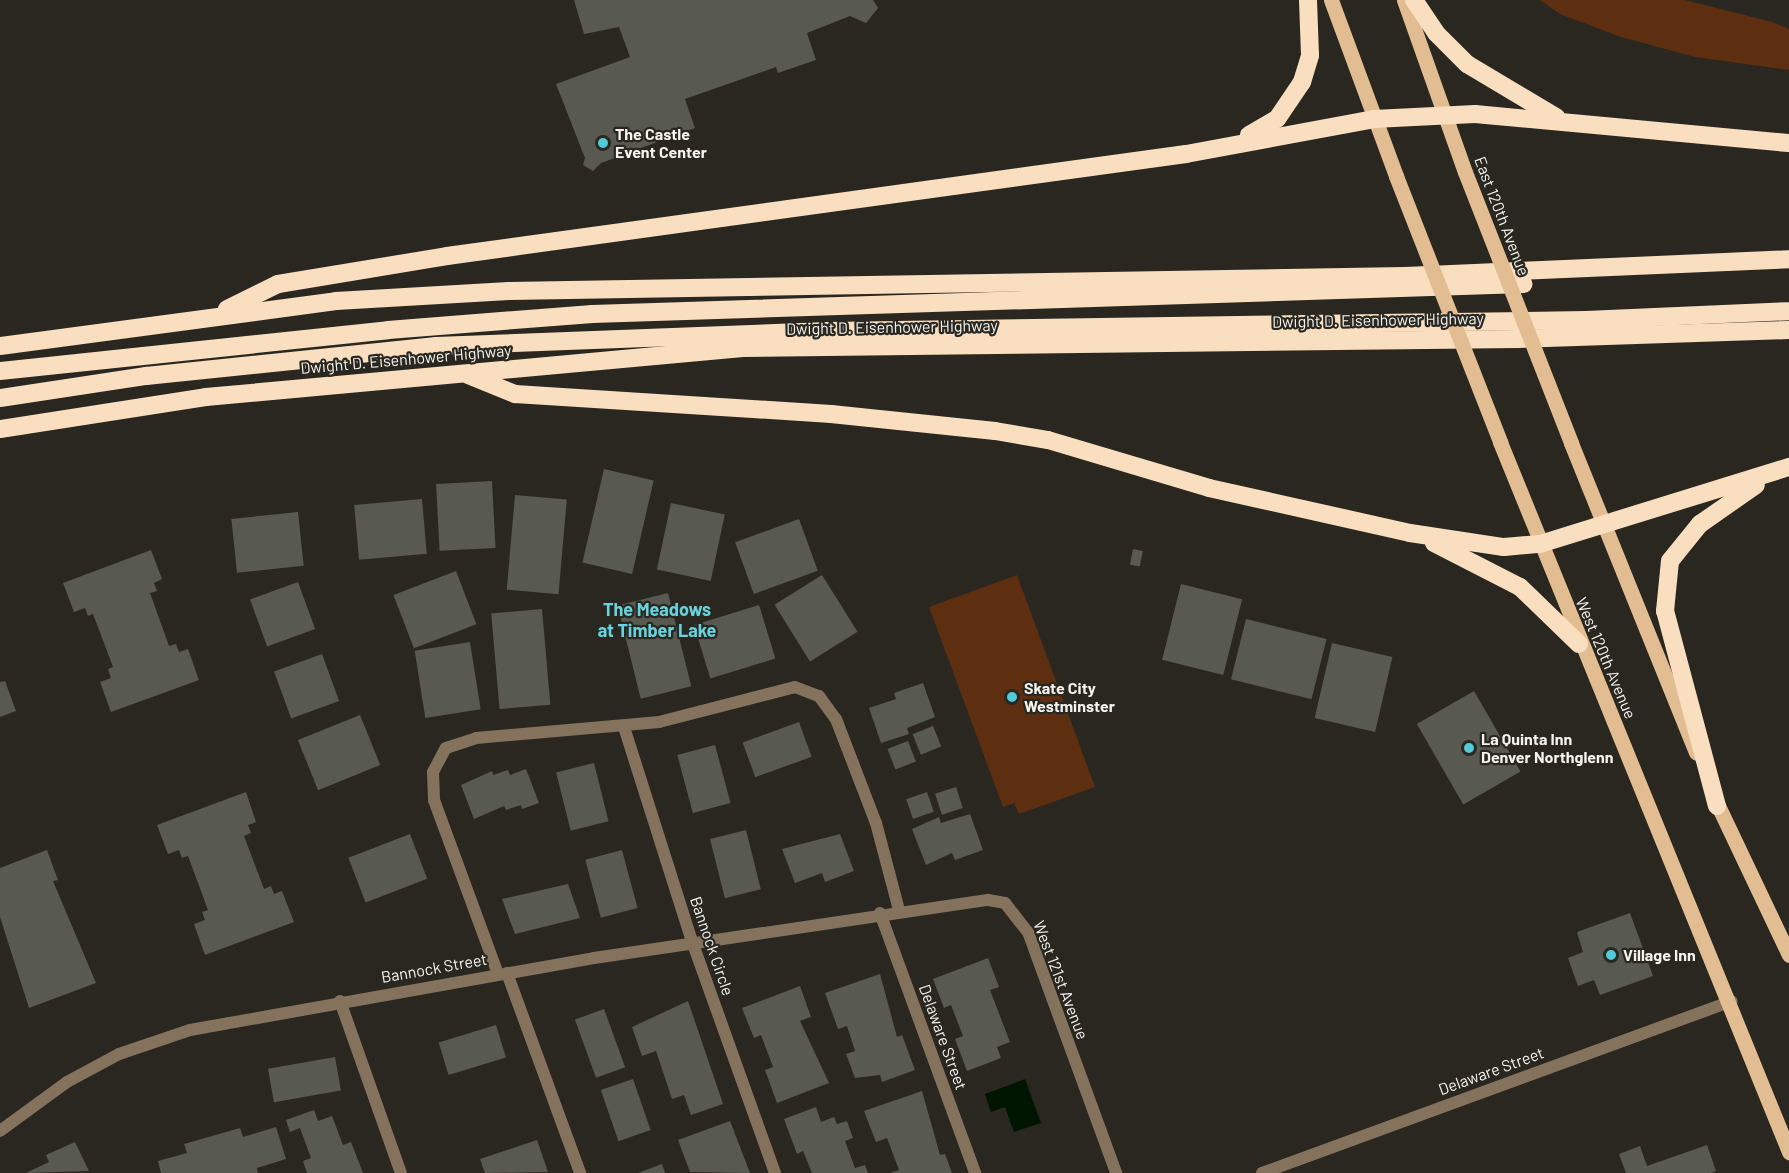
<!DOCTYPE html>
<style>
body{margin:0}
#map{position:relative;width:1789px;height:1173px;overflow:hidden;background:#292720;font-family:Barlow,sans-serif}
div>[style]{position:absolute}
.green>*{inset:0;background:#5e2e11}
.water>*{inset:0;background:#001500}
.building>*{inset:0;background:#585951;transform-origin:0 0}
.street>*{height:12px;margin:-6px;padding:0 6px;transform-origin:6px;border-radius:6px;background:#84725d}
.primary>*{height:15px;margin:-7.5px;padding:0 7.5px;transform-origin:7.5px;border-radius:7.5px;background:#e2bd91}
.highway>*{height:18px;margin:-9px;padding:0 9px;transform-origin:9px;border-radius:9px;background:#f9dfc0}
.primary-bridge>*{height:15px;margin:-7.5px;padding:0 7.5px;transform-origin:7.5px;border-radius:7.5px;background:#e2bd91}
.dots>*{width:16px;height:16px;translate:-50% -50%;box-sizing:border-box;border:3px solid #292720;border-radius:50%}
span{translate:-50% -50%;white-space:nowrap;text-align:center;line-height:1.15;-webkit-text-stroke:4.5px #292720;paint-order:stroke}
.poi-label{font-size:16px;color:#f4f3ee;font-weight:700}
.left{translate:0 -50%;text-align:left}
.street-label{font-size:16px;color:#f4f3ee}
.neighbourhood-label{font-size:18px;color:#68d3df;font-weight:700}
</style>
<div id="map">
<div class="green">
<i style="clip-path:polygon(1540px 0,1685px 0,1772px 22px,1789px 29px,1789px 70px,1695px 57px,1621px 37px,1560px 14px)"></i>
<i style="clip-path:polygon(1017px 575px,1095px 787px,1019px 814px,1014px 803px,1003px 807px,929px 607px)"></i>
</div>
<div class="water">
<i style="clip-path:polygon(1025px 1079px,1041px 1123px,1014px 1132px,1005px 1107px,991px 1112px,985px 1094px)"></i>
</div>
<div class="building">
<i style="clip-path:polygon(574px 0,873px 0,878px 8px,866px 23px,850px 16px,807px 33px,816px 60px,778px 73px,776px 67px,685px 99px,695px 128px,601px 163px,593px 171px,583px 165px,585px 158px,556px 84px,630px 57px,619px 27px,584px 34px)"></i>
<i style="left:604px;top:469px;width:51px;height:96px;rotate:13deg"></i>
<i style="left:492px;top:481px;width:67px;height:56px;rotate:87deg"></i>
<i style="left:515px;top:495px;width:52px;height:95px;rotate:5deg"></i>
<i style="left:422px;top:499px;width:55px;height:68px;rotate:85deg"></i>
<i style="left:671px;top:503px;width:55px;height:68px;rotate:12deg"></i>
<i style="left:298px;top:512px;width:54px;height:67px;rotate:84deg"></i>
<i style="left:799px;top:519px;width:55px;height:68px;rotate:70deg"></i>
<i style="left:1133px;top:549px;width:10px;height:16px;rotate:11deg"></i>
<i style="clip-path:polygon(151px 550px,162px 579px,154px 583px,157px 591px,150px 593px,169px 646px,176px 644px,179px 652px,188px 649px,199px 680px,111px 712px,100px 682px,111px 678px,108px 669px,113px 667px,93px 614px,88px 616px,85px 608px,74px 612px,63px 583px)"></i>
<i style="left:456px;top:571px;width:57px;height:67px;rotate:69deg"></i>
<i style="left:822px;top:575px;width:67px;height:56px;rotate:58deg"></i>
<i style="left:298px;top:582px;width:50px;height:51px;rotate:70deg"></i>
<i style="left:1181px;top:584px;width:63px;height:78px;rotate:14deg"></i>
<i style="left:668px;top:593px;width:96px;height:52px;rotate:76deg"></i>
<i style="left:759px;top:605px;width:56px;height:68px;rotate:73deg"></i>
<i style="left:542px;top:609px;width:96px;height:51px;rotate:85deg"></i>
<i style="left:1246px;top:619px;width:83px;height:62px;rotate:14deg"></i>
<i style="left:470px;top:642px;width:68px;height:56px;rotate:81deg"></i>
<i style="left:1332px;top:643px;width:62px;height:77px;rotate:13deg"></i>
<i style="left:322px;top:654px;width:50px;height:51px;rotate:70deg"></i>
<i style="clip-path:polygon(5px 681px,16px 711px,0 717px,0 682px)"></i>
<i style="clip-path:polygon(923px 683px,935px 717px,907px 728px,909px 734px,881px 743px,869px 708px,896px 699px,894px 693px)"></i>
<i style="left:1474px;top:691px;width:93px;height:66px;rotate:60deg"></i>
<i style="left:360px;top:715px;width:54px;height:67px;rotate:68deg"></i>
<i style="left:799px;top:722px;width:37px;height:60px;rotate:70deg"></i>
<i style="left:933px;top:726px;width:22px;height:22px;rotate:68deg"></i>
<i style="left:908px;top:741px;width:22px;height:22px;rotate:69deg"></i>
<i style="left:715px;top:745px;width:60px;height:39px;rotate:75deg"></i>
<i style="left:594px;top:763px;width:60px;height:39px;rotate:76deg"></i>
<i style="clip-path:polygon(526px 769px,539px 803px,522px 809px,521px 805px,506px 810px,504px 806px,474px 819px,461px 785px,492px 771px,493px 775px,508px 770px,510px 775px)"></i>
<i style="left:956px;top:787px;width:22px;height:22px;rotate:72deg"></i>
<i style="clip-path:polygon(246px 792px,256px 822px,248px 825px,251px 833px,244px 836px,264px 889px,271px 886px,274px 894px,282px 891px,294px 922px,205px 955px,194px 924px,205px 920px,202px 912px,208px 910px,188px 856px,182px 858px,179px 850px,168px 854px,157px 825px)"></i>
<i style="left:927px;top:792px;width:21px;height:22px;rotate:71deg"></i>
<i style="clip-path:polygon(970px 814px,983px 850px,955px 860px,952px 853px,926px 865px,912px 829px,939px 817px,941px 823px)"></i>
<i style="left:746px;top:830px;width:61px;height:37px;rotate:76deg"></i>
<i style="left:410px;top:834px;width:48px;height:66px;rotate:69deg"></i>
<i style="clip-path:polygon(840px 834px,854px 871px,825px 882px,822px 873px,795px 883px,782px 849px)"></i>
<i style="clip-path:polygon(47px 850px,58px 880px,53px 881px,96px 983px,29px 1008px,0 917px,0 868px)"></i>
<i style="left:622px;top:850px;width:60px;height:38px;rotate:75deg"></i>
<i style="clip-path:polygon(568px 884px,580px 918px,515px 934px,502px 899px)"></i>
<i style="clip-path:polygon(1630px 913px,1653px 976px,1600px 995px,1594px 980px,1578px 986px,1568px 958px,1583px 952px,1577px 932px)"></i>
<i style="clip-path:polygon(988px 958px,999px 987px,990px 990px,1010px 1042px,997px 1047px,1001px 1058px,967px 1071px,955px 1039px,963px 1036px,951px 1005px,944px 1008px,933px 979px)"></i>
<i style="clip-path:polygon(880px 974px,897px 1037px,902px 1035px,915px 1070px,882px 1082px,880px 1075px,855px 1078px,846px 1054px,855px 1051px,847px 1026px,838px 1029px,825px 993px)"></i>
<i style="clip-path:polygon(800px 986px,811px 1017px,800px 1021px,829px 1083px,777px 1103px,765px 1070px,773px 1067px,761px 1035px,754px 1038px,742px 1008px)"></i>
<i style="clip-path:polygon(688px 1001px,723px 1104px,691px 1115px,684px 1095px,672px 1099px,656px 1051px,642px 1056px,632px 1027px)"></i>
<i style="left:604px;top:1009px;width:62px;height:31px;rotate:70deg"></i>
<i style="left:496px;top:1025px;width:34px;height:60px;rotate:73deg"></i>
<i style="left:335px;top:1057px;width:34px;height:68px;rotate:80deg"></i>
<i style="left:633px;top:1079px;width:54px;height:34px;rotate:71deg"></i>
<i style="clip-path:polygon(922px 1091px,940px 1155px,945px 1154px,952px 1173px,890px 1173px,899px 1170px,887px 1138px,876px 1142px,864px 1111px)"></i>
<i style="clip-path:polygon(816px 1107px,821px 1122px,834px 1117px,837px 1124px,847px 1121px,853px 1138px,845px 1141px,855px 1168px,865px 1165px,868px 1173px,812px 1173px,803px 1151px,797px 1154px,784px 1119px)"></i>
<i style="clip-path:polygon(314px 1110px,318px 1121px,332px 1116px,343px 1145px,351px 1142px,363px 1173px,307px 1173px,303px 1161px,311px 1158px,300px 1128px,290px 1132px,286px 1120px)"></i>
<i style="clip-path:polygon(730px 1121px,750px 1173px,690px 1172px,678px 1140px)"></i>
<i style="clip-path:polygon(276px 1127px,286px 1159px,257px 1168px,258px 1173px,161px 1173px,158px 1161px,187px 1153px,184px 1144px,240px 1128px,243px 1137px)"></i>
<i style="clip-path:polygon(537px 1140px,548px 1172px,485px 1173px,480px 1159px)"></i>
<i style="clip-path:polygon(75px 1142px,89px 1171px,26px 1173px,49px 1162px,46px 1155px)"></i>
<i style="clip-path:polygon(1707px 1145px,1716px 1171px,1711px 1173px,1626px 1173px,1619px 1154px,1640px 1146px,1647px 1166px)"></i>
<i style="clip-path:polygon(662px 1164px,665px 1173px,638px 1173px)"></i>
</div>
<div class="street">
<i style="left:624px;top:727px;width:228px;rotate:72.4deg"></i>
<i style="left:693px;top:944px;width:243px;rotate:70.3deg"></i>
<i style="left:880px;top:913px;width:277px;rotate:69.9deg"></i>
<i style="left:507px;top:973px;width:213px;rotate:69.9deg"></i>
<i style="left:498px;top:974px;width:185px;rotate:-110.2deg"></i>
<i style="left:434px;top:800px;width:28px;rotate:-92deg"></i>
<i style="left:433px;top:772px;width:27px;rotate:-62deg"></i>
<i style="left:446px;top:748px;width:32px;rotate:-18deg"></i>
<i style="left:476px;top:738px;width:184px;rotate:-5deg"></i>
<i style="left:659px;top:722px;width:140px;rotate:-14.4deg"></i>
<i style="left:795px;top:687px;width:26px;rotate:21deg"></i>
<i style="left:819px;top:696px;width:29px;rotate:54deg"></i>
<i style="left:836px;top:719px;width:111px;rotate:69deg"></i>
<i style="left:876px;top:823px;width:90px;rotate:75.2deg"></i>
<i style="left:340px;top:1001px;width:182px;rotate:70.5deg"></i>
<i style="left:0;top:1131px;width:83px;rotate:-36.2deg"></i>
<i style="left:67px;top:1082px;width:59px;rotate:-28.3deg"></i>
<i style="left:119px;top:1054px;width:75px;rotate:-18.7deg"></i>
<i style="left:190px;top:1030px;width:410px;rotate:-10.1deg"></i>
<i style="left:594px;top:958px;width:398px;rotate:-8.4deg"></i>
<i style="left:988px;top:900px;width:17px;rotate:10deg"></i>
<i style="left:1005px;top:903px;width:37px;rotate:52deg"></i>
<i style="left:1028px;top:932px;width:257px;rotate:69.9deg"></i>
<i style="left:1262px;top:1173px;width:500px;rotate:-20.1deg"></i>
</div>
<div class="primary">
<i style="left:1331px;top:0;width:188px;rotate:69.7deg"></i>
<i style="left:1404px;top:0;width:182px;rotate:70.5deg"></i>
<i style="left:1500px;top:442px;width:767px;rotate:67.85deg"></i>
<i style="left:1571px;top:443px;width:334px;rotate:68deg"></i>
<i style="left:1713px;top:795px;width:177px;rotate:64.6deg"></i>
</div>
<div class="highway">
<i style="left:1414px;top:0;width:40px;rotate:56deg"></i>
<i style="left:1436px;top:33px;width:44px;rotate:45deg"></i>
<i style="left:1467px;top:64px;width:104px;rotate:30.8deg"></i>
<i style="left:1249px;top:135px;width:32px;rotate:-30deg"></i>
<i style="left:1277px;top:119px;width:45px;rotate:-56deg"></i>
<i style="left:1302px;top:82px;width:28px;rotate:-73deg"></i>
<i style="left:1310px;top:55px;width:55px;rotate:-92.1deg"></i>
<i style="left:227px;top:309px;width:57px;rotate:-26.1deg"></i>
<i style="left:278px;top:284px;width:171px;rotate:-9.4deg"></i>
<i style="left:447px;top:256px;width:746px;rotate:-7.86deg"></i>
<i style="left:1186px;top:154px;width:191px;rotate:-10.5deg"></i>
<i style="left:1374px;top:119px;width:101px;rotate:-2.8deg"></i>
<i style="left:1475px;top:114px;width:315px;rotate:5.3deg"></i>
<i style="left:0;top:346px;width:339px;rotate:-7.6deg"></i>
<i style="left:336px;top:301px;width:173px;rotate:-3.3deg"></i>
<i style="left:509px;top:291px;width:896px;rotate:-0.96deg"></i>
<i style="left:1405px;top:276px;width:384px;rotate:-2.5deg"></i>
<i style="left:0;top:371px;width:390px;rotate:-6deg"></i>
<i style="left:388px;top:330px;width:205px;rotate:-4.5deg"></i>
<i style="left:592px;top:314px;width:932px;rotate:-1.84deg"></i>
<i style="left:468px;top:375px;width:51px;rotate:22deg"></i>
<i style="left:515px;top:394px;width:317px;rotate:3.6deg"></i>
<i style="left:831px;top:414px;width:165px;rotate:5.9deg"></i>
<i style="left:995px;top:431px;width:54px;rotate:9.6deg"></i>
<i style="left:1048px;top:440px;width:168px;rotate:16.6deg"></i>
<i style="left:1209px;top:488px;width:206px;rotate:12.6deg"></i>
<i style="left:1410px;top:533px;width:95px;rotate:8.5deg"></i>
<i style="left:1504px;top:547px;width:36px;rotate:-5deg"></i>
<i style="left:1540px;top:544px;width:261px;rotate:-17.2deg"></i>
<i style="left:0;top:398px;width:148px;rotate:-8.6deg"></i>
<i style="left:146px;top:376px;width:292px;rotate:-5.9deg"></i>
<i style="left:436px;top:346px;width:392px;rotate:-2.2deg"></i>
<i style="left:828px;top:331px;width:758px;rotate:-0.83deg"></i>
<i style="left:1586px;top:320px;width:203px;rotate:-2.5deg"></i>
<i style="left:0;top:429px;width:208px;rotate:-8.8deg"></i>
<i style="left:206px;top:397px;width:539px;rotate:-5.21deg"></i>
<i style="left:743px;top:348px;width:775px;rotate:-0.67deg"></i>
<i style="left:1518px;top:339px;width:271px;rotate:-1.9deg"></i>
<i style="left:1434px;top:543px;width:97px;rotate:27.1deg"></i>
<i style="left:1520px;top:587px;width:82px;rotate:44deg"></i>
<i style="left:1717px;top:806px;width:202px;rotate:-104.9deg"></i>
<i style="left:1665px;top:611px;width:50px;rotate:-84.3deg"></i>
<i style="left:1670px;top:561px;width:48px;rotate:-51deg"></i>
<i style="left:1700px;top:524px;width:68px;rotate:-34.9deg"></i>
</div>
<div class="primary-bridge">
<i style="left:1465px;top:172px;width:291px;rotate:68.6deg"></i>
<i style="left:1396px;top:176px;width:286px;rotate:68.6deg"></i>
</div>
<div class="dots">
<i style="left:603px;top:143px;background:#52cbd8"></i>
<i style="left:1012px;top:697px;background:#52cbd8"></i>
<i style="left:1469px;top:748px;background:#52cbd8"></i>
<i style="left:1611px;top:955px;background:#52cbd8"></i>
</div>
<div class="poi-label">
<span class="left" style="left:615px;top:143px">The Castle<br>Event Center</span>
<span class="left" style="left:1024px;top:697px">Skate City<br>Westminster</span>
<span class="left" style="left:1481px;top:748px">La Quinta Inn<br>Denver Northglenn</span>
<span class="left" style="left:1623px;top:955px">Village Inn</span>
</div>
<div class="street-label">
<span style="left:1502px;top:216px;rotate:69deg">East 120th Avenue</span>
<span style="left:1378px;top:320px;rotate:-1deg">Dwight D. Eisenhower Highway</span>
<span style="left:892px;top:327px;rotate:-1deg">Dwight D. Eisenhower Highway</span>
<span style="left:406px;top:359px;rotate:-5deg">Dwight D. Eisenhower Highway</span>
<span style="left:1606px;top:658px;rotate:67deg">West 120th Avenue</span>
<span style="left:712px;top:946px;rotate:71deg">Bannock Circle</span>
<span style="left:434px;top:968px;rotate:-10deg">Bannock Street</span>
<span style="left:1061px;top:980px;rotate:69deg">West 121st Avenue</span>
<span style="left:943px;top:1037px;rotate:70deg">Delaware Street</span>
<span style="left:1491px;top:1071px;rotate:-20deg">Delaware Street</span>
</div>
<div class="neighbourhood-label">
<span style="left:657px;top:620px">The Meadows<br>at Timber Lake</span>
</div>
</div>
